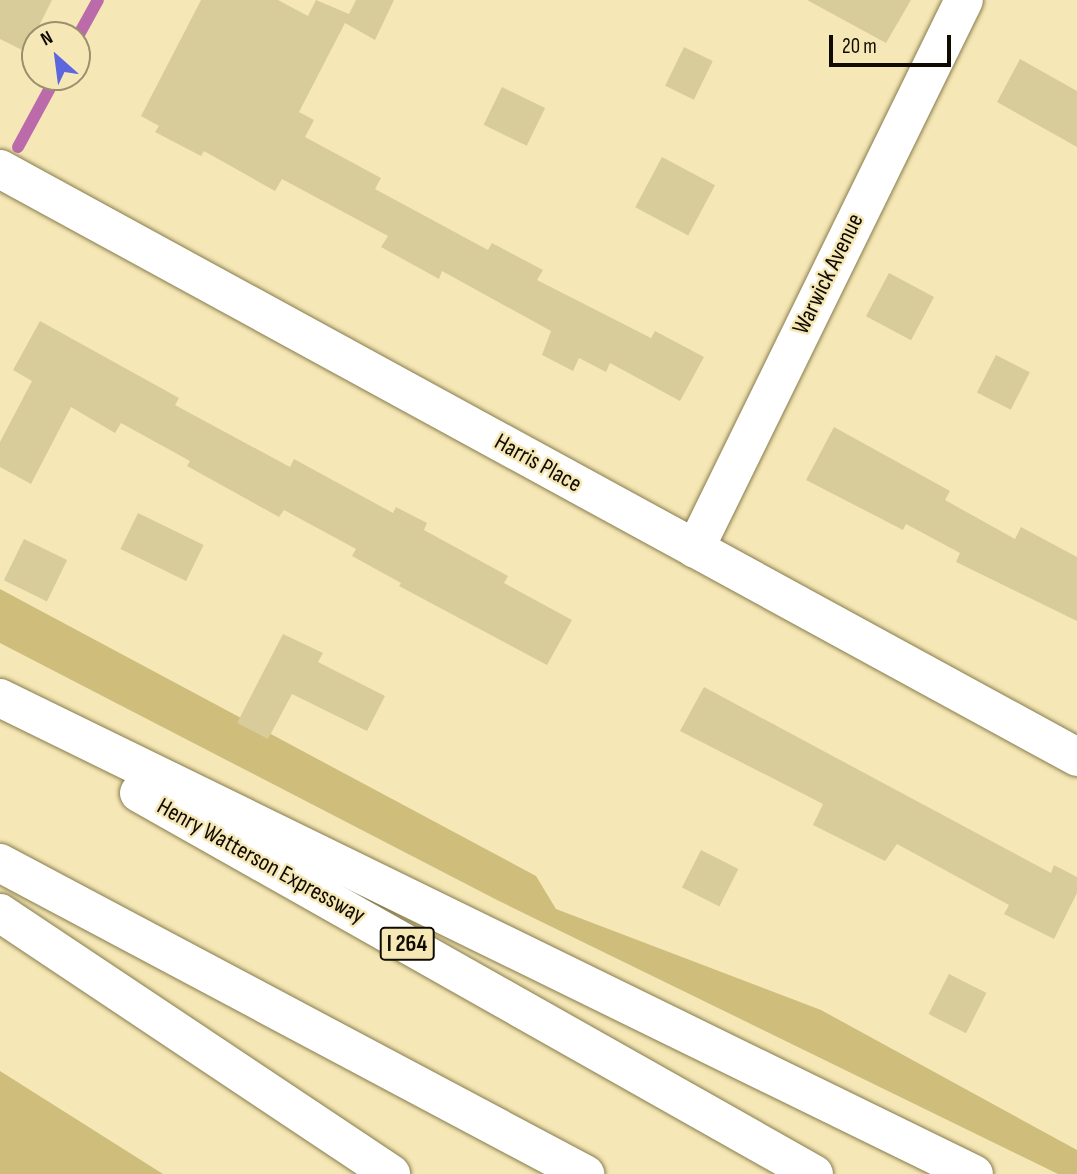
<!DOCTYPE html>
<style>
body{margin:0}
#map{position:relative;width:1077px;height:1174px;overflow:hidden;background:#f6e8b6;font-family:"Sofia Sans Condensed",sans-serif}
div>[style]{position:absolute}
.green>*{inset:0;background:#cebd7b}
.stream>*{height:12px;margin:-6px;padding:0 6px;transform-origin:6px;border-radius:6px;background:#bb6baa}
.building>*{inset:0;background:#d9cc9b;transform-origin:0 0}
.roads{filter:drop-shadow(0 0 2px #887c4d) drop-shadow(0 0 2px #887c4d)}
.minor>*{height:38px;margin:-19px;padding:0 19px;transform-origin:19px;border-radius:19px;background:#fff}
.highway>*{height:38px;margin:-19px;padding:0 19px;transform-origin:19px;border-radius:19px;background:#fff}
span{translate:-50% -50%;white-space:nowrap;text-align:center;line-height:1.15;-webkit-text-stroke:5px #f6e8b6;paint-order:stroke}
.shield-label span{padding:2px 5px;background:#f6e8b6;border:2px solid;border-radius:5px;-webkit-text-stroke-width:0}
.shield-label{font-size:23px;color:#100b00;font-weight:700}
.street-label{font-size:24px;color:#100b00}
.north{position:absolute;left:21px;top:21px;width:70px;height:70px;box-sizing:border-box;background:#f6e8b6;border:2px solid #9a906d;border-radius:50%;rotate:332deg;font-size:19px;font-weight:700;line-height:28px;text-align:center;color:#100b00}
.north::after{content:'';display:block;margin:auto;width:24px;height:32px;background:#5c67de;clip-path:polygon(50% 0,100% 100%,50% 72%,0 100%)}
.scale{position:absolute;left:829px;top:35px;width:122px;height:32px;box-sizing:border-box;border:4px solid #100b00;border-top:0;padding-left:9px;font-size:21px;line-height:24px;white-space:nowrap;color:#100b00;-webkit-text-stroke:5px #f6e8b6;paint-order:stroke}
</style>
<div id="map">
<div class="green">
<i style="clip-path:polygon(0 589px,536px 876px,556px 909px,821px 1010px,1077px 1150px,1077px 1174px,1058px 1174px,499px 901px,0 643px)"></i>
<i style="clip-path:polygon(0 1071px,163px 1174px,0 1174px)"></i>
</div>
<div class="stream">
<i style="left:77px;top:38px;width:43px;rotate:-61.1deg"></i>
<i style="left:18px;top:147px;width:80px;rotate:-61.5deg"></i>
</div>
<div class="building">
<i style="clip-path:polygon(0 0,52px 0,26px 52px,0 39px)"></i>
<i style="clip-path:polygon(201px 0,278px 0,308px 16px,316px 0,349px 14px,356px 0,394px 0,375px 40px,345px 23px,299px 112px,314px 120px,305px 137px,381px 178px,375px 189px,488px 250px,492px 243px,543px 270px,537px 280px,651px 338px,655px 331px,704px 357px,680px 401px,610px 363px,606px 372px,579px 358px,573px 371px,542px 355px,551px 331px,442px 271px,439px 279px,381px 247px,388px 236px,282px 179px,275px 191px,204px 151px,201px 156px,155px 132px,159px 126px,141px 116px)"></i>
<i style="clip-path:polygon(807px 0,911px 0,886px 43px)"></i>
<i style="left:684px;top:47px;width:32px;height:43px;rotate:26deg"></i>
<i style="clip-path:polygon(1020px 59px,1077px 91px,1077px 147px,997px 102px)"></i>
<i style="left:502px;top:87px;width:48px;height:42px;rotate:26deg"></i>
<i style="left:662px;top:157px;width:60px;height:57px;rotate:28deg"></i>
<i style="left:889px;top:273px;width:51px;height:49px;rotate:28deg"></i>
<i style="clip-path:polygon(40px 321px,179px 398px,175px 405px,290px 467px,294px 459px,393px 513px,396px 507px,427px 523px,424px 530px,508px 576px,504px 583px,572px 620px,547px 665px,399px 586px,401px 583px,352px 556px,356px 549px,284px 510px,279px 517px,187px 466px,190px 461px,121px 423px,115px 433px,71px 407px,31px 484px,0 467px,0 442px,32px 381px,13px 370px)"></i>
<i style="left:996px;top:355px;width:38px;height:42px;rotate:27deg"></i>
<i style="clip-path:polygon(834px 427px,950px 491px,945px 500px,1015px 539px,1021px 527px,1077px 557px,1077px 621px,956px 562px,960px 553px,906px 524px,903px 530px,806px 480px)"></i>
<i style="left:138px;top:513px;width:73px;height:40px;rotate:26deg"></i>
<i style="left:24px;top:539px;width:48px;height:46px;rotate:26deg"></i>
<i style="clip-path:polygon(283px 634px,323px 653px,318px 662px,385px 696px,367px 731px,292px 694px,268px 739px,237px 723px)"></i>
<i style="clip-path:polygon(704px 687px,1051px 873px,1054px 865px,1077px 877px,1077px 893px,1054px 939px,1004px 914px,1009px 905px,897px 844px,885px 861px,813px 825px,823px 804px,680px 731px)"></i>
<i style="left:701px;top:850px;width:42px;height:42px;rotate:27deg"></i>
<i style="left:949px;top:974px;width:42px;height:45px;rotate:27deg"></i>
</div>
<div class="roads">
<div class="minor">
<i style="left:0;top:169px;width:1227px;rotate:28.63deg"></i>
<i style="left:695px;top:549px;width:611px;rotate:-63.9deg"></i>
</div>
<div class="highway">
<i style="left:0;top:698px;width:1084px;rotate:26.05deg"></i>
<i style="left:139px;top:793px;width:775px;rotate:29.44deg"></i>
<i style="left:0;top:863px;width:663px;rotate:28deg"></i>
<i style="left:0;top:913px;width:470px;rotate:33.7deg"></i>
</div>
</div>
<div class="shield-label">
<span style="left:407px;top:944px">I 264</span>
</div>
<div class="street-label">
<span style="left:828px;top:274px;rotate:-64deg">Warwick Avenue</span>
<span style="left:538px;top:463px;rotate:29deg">Harris Place</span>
<span style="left:261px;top:861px;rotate:29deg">Henry Watterson Expressway</span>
</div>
<div class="north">N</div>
<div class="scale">20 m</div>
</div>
